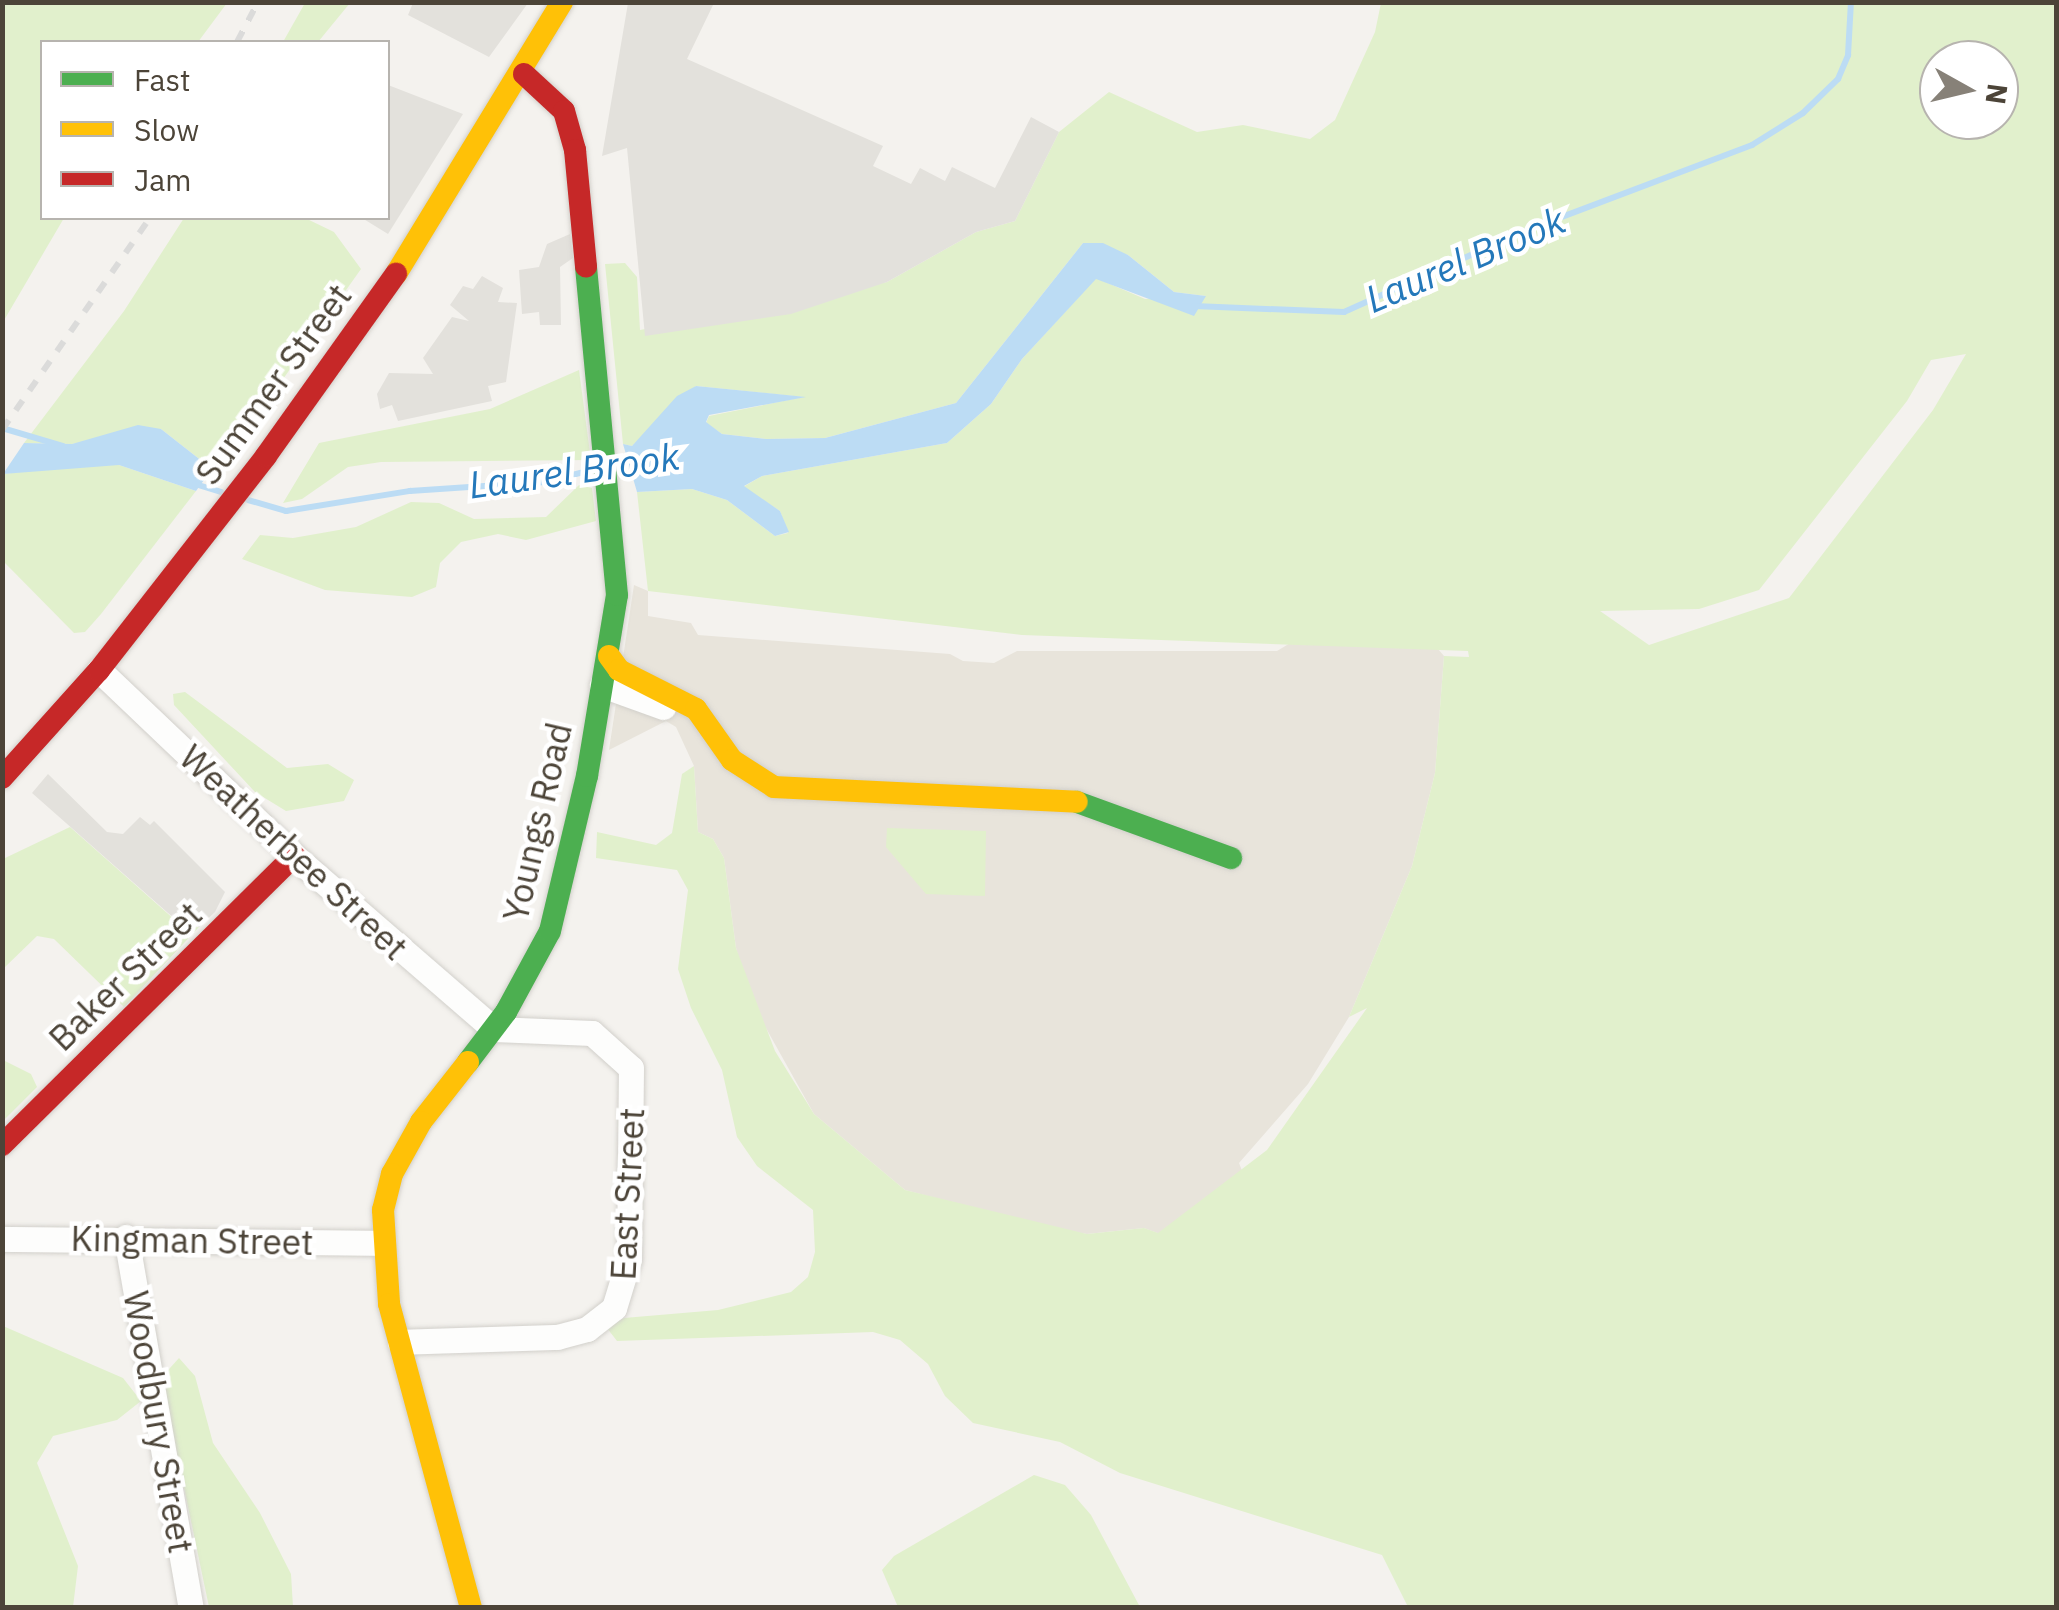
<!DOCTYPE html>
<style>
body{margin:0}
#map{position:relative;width:2059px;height:1610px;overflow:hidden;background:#f4f2ee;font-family:"IBM Plex Sans",sans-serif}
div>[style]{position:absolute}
.residential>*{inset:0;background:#e8e4db}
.green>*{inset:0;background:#e1f0cc}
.parking>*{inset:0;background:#e3e1dc}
.water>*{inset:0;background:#bcdcf4}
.stream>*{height:6px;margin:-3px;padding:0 3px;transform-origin:3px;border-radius:3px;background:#bcdcf4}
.roads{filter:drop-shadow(0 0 2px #d2d0cb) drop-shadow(0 0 2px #d2d0cb)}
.street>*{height:25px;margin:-12.5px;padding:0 12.5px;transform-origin:12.5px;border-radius:12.5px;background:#fdfdfc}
.fast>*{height:22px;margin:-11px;padding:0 11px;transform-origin:11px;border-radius:11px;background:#4caf50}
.slow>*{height:22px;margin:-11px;padding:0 11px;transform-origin:11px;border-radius:11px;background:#ffc107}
.jam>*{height:22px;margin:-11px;padding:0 11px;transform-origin:11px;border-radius:11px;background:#c62828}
.rail>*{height:6px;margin-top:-3px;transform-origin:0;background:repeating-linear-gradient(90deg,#dbdbda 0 12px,transparent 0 24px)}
span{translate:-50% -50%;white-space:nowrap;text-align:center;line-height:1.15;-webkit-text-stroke:9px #fff;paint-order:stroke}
.street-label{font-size:35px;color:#4c4438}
.water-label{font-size:38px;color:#2478ba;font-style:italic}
.frame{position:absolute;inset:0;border:5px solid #4c4438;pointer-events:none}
.legend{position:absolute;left:40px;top:40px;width:350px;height:180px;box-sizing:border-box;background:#fff;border:2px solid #b7b4af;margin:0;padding:12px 18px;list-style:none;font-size:30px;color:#4c4438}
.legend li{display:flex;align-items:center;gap:20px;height:50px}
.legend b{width:50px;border:2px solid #b7b4af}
.north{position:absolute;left:1919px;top:40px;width:100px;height:100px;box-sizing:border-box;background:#fff;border:2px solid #b7b4af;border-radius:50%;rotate:98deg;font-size:28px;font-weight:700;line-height:40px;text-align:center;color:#4c4438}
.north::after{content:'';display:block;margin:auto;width:35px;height:45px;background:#878178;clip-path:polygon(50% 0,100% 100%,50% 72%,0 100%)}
</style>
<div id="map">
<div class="residential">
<i style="clip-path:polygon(634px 585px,648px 591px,648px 616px,691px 623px,698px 635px,950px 654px,963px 661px,994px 663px,1017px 651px,1277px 651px,1297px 639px,1438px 649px,1444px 656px,1435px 773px,1412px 866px,1349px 1017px,1308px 1084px,1239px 1163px,1257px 1209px,1179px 1241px,1144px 1228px,1087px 1234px,1051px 1228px,905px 1190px,814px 1114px,752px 1003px,736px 948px,724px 858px,713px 839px,698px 832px,694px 766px,676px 727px,666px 721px,609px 750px)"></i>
</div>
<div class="green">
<i style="clip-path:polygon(3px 2px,227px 3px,198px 42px,42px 42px,42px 218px,64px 218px,3px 322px)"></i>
<i style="clip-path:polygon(305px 3px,350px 3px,318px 42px,283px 42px)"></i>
<i style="clip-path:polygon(evenodd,1381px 3px,2056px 3px,2056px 1607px,1408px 1607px,1382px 1555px,1120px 1473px,1060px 1442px,973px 1423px,945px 1396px,928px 1364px,900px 1340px,873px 1332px,617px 1341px,607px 1328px,624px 1318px,718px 1310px,791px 1292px,808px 1277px,815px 1252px,813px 1210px,757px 1166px,737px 1137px,722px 1070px,691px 1008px,678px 969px,688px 890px,677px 870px,596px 858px,597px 832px,656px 845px,672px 833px,682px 774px,694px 766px,698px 832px,713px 839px,724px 858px,736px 948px,775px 1051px,814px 1114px,905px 1190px,1087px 1234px,1144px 1228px,1158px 1233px,1267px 1150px,1367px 1008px,1349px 1017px,1412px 866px,1435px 773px,1444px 656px,1469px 657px,1468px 651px,1022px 635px,648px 591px,637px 492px,692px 489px,727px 500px,775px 536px,788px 533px,780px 511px,743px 487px,762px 476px,947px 443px,991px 404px,1022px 359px,1096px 278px,1145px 299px,1206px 296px,1174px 292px,1128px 255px,1083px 243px,956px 403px,825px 438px,766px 439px,722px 434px,706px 423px,709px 416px,803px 397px,696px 386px,632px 446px,623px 444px,605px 264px,625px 263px,637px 277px,640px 330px,887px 282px,976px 232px,1015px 221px,1059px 132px,1109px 92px,1197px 132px,1243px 125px,1310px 139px,1335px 120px,1375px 32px,1381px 3px,1939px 60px,1999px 60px,1999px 120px,1939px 120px,1939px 60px,1381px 3px,1966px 354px,1933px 410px,1789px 598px,1649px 645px,1600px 611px,1699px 609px,1759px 590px,1907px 401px,1931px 360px,1966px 354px)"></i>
<i style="clip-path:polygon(184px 218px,305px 218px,334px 232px,361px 269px,230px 454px,212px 469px,161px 429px,72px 444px,24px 443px,124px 311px)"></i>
<i style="clip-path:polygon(579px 370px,591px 460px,381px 462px,348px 467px,302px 499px,283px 503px,319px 443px,490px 409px)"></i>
<i style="clip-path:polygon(86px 464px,119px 465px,196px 491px,101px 614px,85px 632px,74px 633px,3px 561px,3px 474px)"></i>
<i style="clip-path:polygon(579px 485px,592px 488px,596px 521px,526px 540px,498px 534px,461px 542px,440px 563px,436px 587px,412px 597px,325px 590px,242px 559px,260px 535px,293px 538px,356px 527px,411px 502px,439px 503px,474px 519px,546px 517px)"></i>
<i style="clip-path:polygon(185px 692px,287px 768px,328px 764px,354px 780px,344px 801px,286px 811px,255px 792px,174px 705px,173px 694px)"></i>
<i style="clip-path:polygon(70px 827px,184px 928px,199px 927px,124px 1007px,54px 939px,37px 936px,3px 969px,3px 859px)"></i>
<i style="clip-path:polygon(887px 828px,986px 831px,985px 896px,926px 894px,886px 847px)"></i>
<i style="clip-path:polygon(5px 1061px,31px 1074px,37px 1087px,3px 1121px)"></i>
<i style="clip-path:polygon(3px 1326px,123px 1378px,141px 1401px,117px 1420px,53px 1436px,37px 1463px,78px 1566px,73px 1607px,3px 1607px)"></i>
<i style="clip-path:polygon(179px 1358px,195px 1376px,213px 1443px,260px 1513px,291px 1574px,293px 1607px,209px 1607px,161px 1378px)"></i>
<i style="clip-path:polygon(1034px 1475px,1065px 1485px,1091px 1515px,1140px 1607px,898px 1607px,882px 1570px,894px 1556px)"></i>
</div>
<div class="parking">
<i style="clip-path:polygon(413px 3px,413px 2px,528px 3px,489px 57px,408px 15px)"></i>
<i style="clip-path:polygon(628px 3px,714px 3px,687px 59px,883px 146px,873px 166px,911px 184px,920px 168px,945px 181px,952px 167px,995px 188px,1031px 117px,1059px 132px,1015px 221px,976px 232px,887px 282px,791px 314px,645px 336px,627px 148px,602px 156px)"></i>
<i style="clip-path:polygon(388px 85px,463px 114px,388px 234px,362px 218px,388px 218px)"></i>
<i style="clip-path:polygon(570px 234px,573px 258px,560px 267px,561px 325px,540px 325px,539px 312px,522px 314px,519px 270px,539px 267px,547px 244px)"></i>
<i style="clip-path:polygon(482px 276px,503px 288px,498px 302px,517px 303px,506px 382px,488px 386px,492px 401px,398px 421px,392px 405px,380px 409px,377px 394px,389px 373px,433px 374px,423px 358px,452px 317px,469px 321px,450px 305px,463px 286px,473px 289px)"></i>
<i style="clip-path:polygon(48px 774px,107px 832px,123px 834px,140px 817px,150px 825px,154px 821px,225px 892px,215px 912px,199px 927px,193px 922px,185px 928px,32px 793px)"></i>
</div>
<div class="water">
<i style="clip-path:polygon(1083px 243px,1103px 243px,1128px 255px,1174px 292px,1206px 296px,1194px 316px,1096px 279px,1022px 359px,991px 404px,947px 443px,762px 476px,744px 486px,780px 511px,789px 532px,775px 536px,727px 500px,692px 489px,637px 492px,623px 444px,632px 446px,677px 396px,696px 386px,806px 397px,709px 415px,706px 422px,722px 434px,766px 439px,825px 438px,956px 403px)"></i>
<i style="clip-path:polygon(138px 425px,161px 429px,212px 469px,196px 491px,119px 465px,3px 474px,24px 443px,72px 444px)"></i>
</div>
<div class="stream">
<i style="left:1194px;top:306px;width:150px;rotate:2.3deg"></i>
<i style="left:1344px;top:312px;width:195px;rotate:-24.2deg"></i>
<i style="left:1522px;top:232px;width:246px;rotate:-20.7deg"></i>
<i style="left:1752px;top:145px;width:60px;rotate:-32.1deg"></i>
<i style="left:1803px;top:113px;width:49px;rotate:-44.2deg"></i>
<i style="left:1838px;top:79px;width:26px;rotate:-67deg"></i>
<i style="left:1848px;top:55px;width:53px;rotate:-86.8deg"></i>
<i style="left:2px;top:428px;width:64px;rotate:16.4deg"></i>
<i style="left:195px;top:484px;width:27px;rotate:17deg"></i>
<i style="left:248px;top:500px;width:40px;rotate:16deg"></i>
<i style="left:286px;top:511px;width:126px;rotate:-9.2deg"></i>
<i style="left:410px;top:491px;width:136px;rotate:-3.8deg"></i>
<i style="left:546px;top:482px;width:51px;rotate:-14.9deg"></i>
</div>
<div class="roads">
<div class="street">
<i style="left:99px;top:670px;width:269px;rotate:43.6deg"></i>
<i style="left:294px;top:856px;width:264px;rotate:40.9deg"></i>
<i style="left:494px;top:1029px;width:98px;rotate:2.3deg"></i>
<i style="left:592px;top:1033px;width:52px;rotate:41.9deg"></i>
<i style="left:631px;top:1068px;width:191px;rotate:90.6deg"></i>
<i style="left:629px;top:1259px;width:51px;rotate:107deg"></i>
<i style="left:614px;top:1308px;width:34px;rotate:142deg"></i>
<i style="left:587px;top:1329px;width:31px;rotate:165deg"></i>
<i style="left:557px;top:1337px;width:157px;rotate:178.2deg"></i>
<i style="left:602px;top:685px;width:65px;rotate:19.8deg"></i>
<i style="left:126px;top:1237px;width:377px;rotate:80.1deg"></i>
<i style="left:2px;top:1239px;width:379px;rotate:0.6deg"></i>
</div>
<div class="fast">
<i style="left:1077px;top:802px;width:164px;rotate:20deg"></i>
<i style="left:468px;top:1062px;width:63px;rotate:-52.8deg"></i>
<i style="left:506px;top:1012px;width:92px;rotate:-61.5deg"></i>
<i style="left:550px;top:931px;width:159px;rotate:-76.6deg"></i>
<i style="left:587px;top:776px;width:183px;rotate:-80.6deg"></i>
<i style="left:617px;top:595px;width:330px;rotate:-95.4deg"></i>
</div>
<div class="slow">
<i style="left:396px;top:274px;width:319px;rotate:-58.6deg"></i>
<i style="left:609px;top:656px;width:17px;rotate:54deg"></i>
<i style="left:619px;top:670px;width:86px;rotate:26.9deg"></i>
<i style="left:696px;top:709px;width:62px;rotate:54.8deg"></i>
<i style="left:732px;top:760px;width:50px;rotate:32.7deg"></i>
<i style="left:774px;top:787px;width:303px;rotate:2.8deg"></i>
<i style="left:468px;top:1062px;width:76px;rotate:128.1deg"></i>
<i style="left:421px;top:1122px;width:60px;rotate:119.1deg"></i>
<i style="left:392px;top:1174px;width:37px;rotate:104deg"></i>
<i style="left:383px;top:1210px;width:94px;rotate:86.3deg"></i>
<i style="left:389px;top:1304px;width:315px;rotate:74.9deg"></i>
</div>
<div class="jam">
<i style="left:524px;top:74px;width:54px;rotate:42.8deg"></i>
<i style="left:564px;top:111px;width:41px;rotate:74.2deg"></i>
<i style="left:575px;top:150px;width:117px;rotate:84.6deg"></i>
<i style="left:2px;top:778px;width:145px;rotate:-48.1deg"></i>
<i style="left:99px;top:670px;width:271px;rotate:-52deg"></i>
<i style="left:266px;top:456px;width:224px;rotate:-54.5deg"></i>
<i style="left:2px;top:1145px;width:411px;rotate:-44.7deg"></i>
</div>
</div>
<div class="rail">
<i style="left:237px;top:42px;width:45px;rotate:-62.3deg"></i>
<i style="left:2px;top:430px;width:259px;rotate:-55.1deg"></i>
</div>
<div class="street-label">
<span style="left:273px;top:384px;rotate:-54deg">Summer Street</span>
<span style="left:537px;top:822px;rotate:-77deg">Youngs Road</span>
<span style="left:294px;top:852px;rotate:43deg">Weatherbee Street</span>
<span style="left:125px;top:976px;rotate:-44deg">Baker Street</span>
<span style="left:627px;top:1194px;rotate:-87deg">East Street</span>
<span style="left:192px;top:1240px;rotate:1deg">Kingman Street</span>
<span style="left:159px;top:1422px;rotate:80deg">Woodbury Street</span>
</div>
<div class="water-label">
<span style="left:1465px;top:259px;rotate:-23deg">Laurel Brook</span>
<span style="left:574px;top:470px;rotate:-8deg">Laurel Brook</span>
</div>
<div class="frame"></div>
<ul class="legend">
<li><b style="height:12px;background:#4caf50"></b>Fast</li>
<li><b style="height:12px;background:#ffc107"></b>Slow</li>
<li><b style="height:12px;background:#c62828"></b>Jam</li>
</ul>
<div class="north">N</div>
</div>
